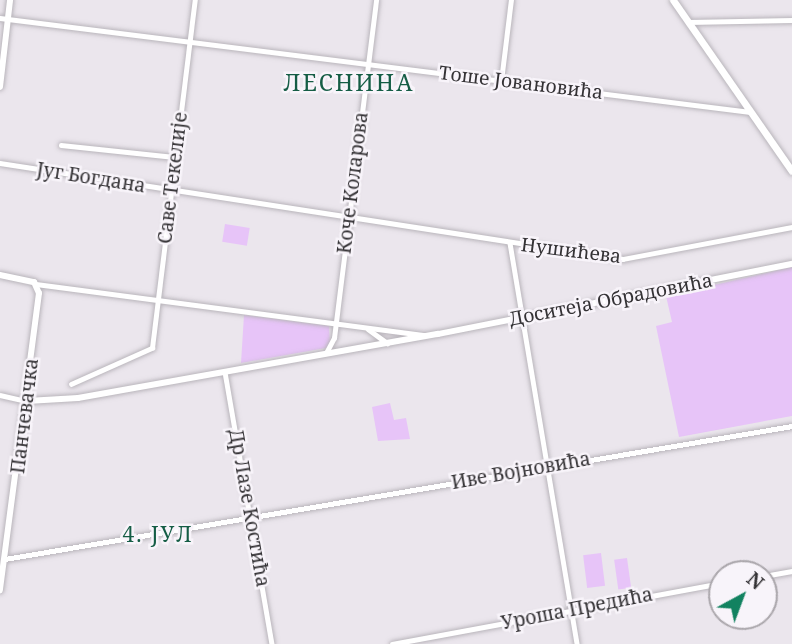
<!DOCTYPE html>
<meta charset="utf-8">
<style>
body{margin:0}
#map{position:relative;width:792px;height:644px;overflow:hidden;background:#ebe6ed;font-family:"Noto Serif",serif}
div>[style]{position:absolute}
.green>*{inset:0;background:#e7c4f8;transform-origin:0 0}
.roads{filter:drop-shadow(0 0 2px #b9b5bb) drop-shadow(0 0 2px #b9b5bb)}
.minor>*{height:4.5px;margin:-2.25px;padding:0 2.25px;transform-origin:2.25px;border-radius:2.25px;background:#fff}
.tertiary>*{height:6px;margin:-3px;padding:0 3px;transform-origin:3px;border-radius:3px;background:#fff}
.secondary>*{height:7px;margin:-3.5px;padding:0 3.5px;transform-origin:3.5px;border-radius:3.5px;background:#fff}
span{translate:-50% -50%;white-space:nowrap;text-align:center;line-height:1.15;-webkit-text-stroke:5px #f8f4fa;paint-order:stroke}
.street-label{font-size:19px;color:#343235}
.neighbourhood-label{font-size:21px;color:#155d45;letter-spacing:2px}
.quarter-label{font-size:23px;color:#155d45;letter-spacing:2px}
.north{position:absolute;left:708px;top:560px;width:70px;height:70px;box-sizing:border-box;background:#f8f4fa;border:2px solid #aaa6ab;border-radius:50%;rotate:41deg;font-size:19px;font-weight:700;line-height:28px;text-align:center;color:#343235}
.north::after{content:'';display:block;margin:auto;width:24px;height:32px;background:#128260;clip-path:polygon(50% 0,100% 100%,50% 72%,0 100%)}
</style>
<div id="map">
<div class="green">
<i style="left:225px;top:224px;width:25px;height:18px;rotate:9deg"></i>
<i style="clip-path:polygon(792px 267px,792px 416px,679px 437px,656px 326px,672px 322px,666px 296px)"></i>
<i style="clip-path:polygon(244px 315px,329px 326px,330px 342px,326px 348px,241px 363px)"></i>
<i style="clip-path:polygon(390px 403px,394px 420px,406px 418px,410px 439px,378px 441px,372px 407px)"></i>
<i style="left:601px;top:553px;width:33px;height:18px;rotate:83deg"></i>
<i style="left:627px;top:558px;width:30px;height:13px;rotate:82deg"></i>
</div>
<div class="roads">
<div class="minor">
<i style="left:0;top:18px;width:756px;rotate:7.14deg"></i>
<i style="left:688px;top:22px;width:104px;rotate:-1.1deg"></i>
<i style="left:501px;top:81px;width:82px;rotate:-83deg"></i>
<i style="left:61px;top:145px;width:116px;rotate:6deg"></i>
<i style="left:0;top:163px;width:630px;rotate:8.76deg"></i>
<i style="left:623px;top:259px;width:172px;rotate:-10.7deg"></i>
<i style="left:510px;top:243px;width:407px;rotate:80.5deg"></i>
<i style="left:36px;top:284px;width:392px;rotate:7.5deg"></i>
<i style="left:368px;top:329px;width:24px;rotate:36deg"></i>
<i style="left:326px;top:353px;width:17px;rotate:-62deg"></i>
<i style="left:334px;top:338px;width:341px;rotate:-82.9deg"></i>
<i style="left:225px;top:372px;width:276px;rotate:80.2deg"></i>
<i style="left:71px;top:384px;width:89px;rotate:-24deg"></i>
<i style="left:152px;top:348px;width:351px;rotate:-83deg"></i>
<i style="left:0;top:395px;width:27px;rotate:13deg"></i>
<i style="left:5px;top:559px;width:798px;rotate:-9.59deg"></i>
<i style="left:764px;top:576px;width:28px;rotate:-10deg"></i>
<i style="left:392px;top:644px;width:336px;rotate:-10.5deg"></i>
</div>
<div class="tertiary">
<i style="left:0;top:87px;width:88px;rotate:-83.4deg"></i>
<i style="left:0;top:275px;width:35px;rotate:12deg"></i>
<i style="left:34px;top:282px;width:12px;rotate:66deg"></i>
<i style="left:39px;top:293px;width:300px;rotate:97.5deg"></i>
<i style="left:27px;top:401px;width:51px;rotate:-3.4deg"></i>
<i style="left:78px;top:398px;width:366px;rotate:-10.1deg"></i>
<i style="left:438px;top:334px;width:361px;rotate:-11.2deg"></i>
</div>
<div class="secondary">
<i style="left:673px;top:0;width:208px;rotate:55.2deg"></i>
</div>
</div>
<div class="street-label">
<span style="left:521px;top:83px;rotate:7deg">Тоше Јовановића</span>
<span style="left:91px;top:178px;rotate:9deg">Југ Богдана</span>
<span style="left:173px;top:178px;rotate:-83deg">Саве Текелије</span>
<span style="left:353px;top:183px;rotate:-83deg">Коче Коларова</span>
<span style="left:571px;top:251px;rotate:7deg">Нушићева</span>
<span style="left:611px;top:300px;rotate:-11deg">Доситеја Обрадовића</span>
<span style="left:25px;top:416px;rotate:-83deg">Панчевачка</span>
<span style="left:521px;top:471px;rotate:-10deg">Иве Војновића</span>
<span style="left:249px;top:508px;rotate:80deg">Др Лазе Костића</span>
<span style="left:577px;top:609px;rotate:-11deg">Уроша Предића</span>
</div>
<div class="neighbourhood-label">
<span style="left:158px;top:534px">4. ЈУЛ</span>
</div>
<div class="quarter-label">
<span style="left:349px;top:82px">ЛЕСНИНА</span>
</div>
<div class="north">N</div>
</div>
